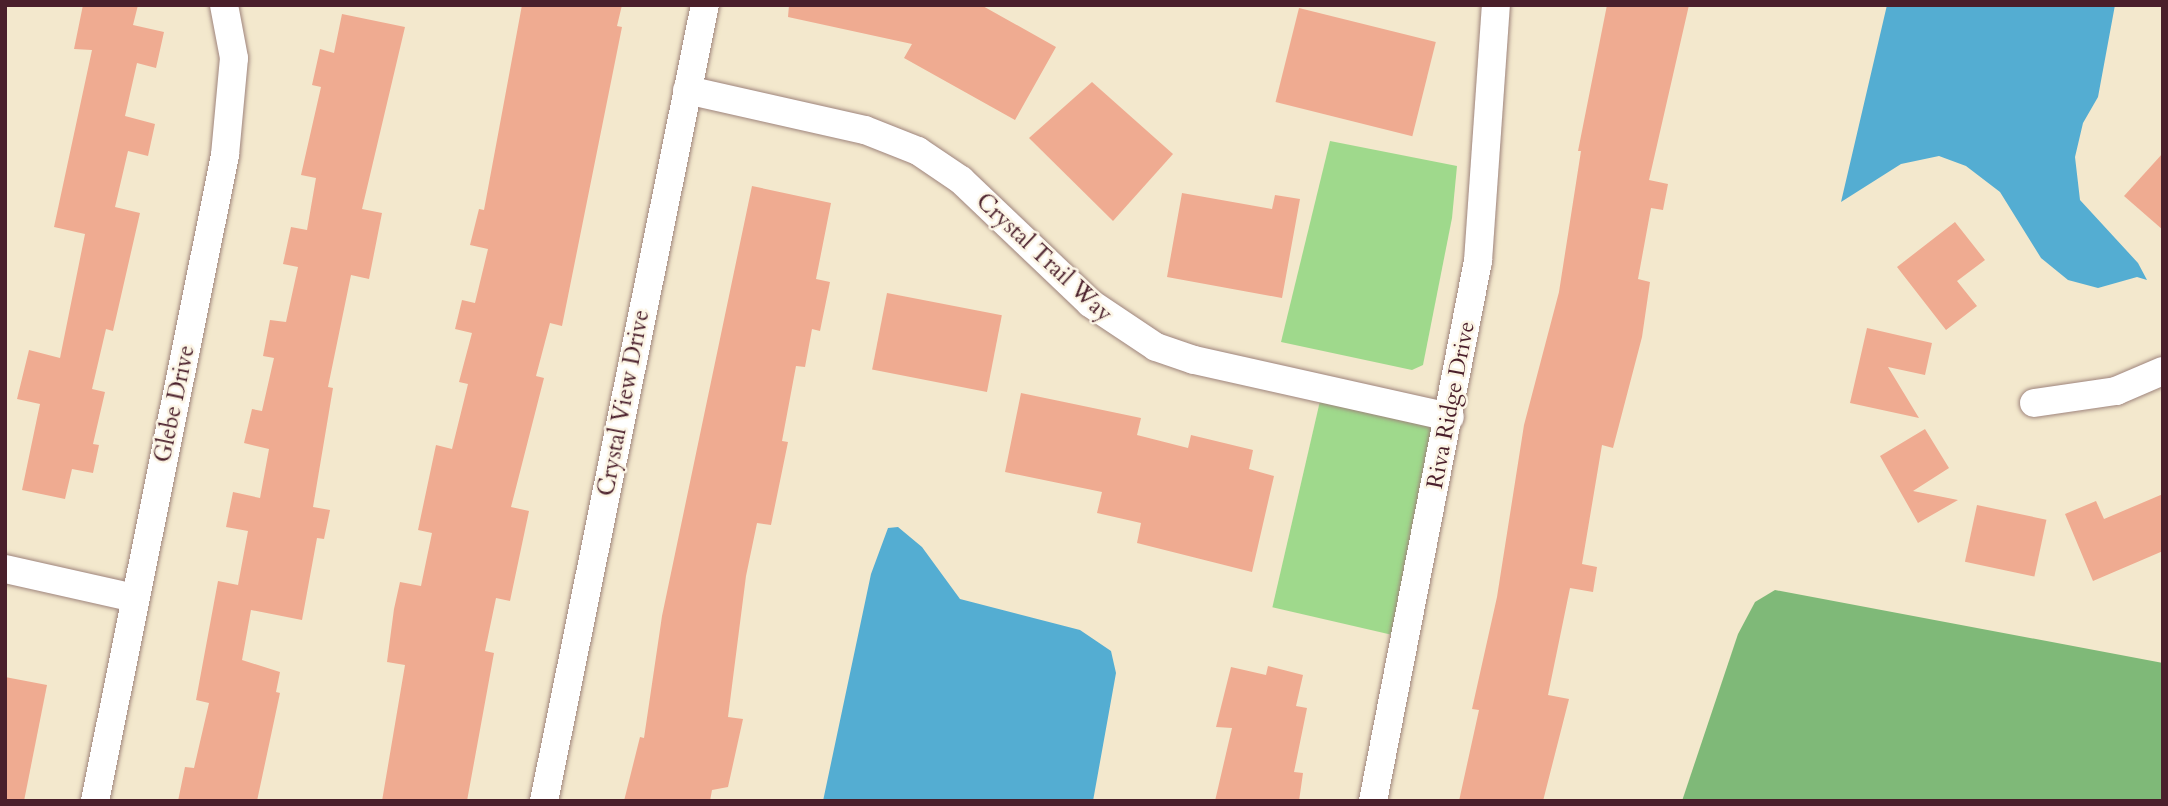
<!DOCTYPE html>
<style>
body{margin:0}
#map{position:relative;width:2168px;height:806px;overflow:hidden;background:#f3e8cd;font-family:Cardo,serif}
div>[style]{position:absolute}
.green>*{inset:0;background:#9fd98c;transform-origin:0 0}
.forest>*{inset:0;background:#7fb978}
.water>*{inset:0;background:#54add2}
.building>*{inset:0;background:#efab91;transform-origin:0 0}
.roads{filter:drop-shadow(0 0 2px #9e847c) drop-shadow(0 0 2px #9e847c)}
.street>*{height:28px;margin:-14px;padding:0 14px;transform-origin:14px;border-radius:14px;background:#fff}
span{translate:-50% -50%;white-space:nowrap;text-align:center;line-height:1.15;-webkit-text-stroke:5px #fcf5e5;paint-order:stroke}
.street-label{font-size:23px;color:#4a1f2b}
.frame{position:absolute;inset:0;border:7px solid #4a1f2b;pointer-events:none}
</style>
<div id="map">
<div class="green">
<i style="clip-path:polygon(1330px 141px,1457px 166px,1452px 218px,1423px 365px,1412px 370px,1281px 342px)"></i>
<i style="left:1323px;top:388px;width:130px;height:225px;rotate:13deg"></i>
</div>
<div class="forest">
<i style="clip-path:polygon(1775px 590px,2163px 663px,2163px 801px,1682px 801px,1738px 634px,1755px 602px)"></i>
</div>
<div class="water">
<i style="clip-path:polygon(1887px 5px,2115px 5px,2098px 97px,2083px 123px,2075px 157px,2080px 200px,2138px 263px,2147px 280px,2137px 277px,2098px 288px,2068px 280px,2041px 258px,2000px 192px,1966px 166px,1939px 156px,1901px 164px,1841px 202px)"></i>
<i style="clip-path:polygon(898px 527px,922px 547px,960px 599px,1080px 630px,1111px 651px,1116px 673px,1093px 801px,823px 801px,871px 574px,888px 528px)"></i>
</div>
<div class="building">
<i style="clip-path:polygon(83px 5px,138px 5px,133px 25px,164px 32px,156px 68px,137px 63px,125px 116px,155px 124px,148px 156px,128px 151px,115px 207px,140px 213px,113px 331px,106px 329px,92px 389px,105px 392px,93px 444px,99px 445px,93px 473px,72px 469px,65px 499px,22px 490px,40px 404px,17px 399px,29px 350px,60px 358px,85px 234px,54px 227px,92px 50px,74px 49px)"></i>
<i style="clip-path:polygon(522px 5px,622px 5px,617px 26px,622px 27px,562px 326px,550px 323px,536px 376px,544px 378px,511px 507px,529px 511px,510px 601px,496px 598px,485px 651px,494px 653px,467px 801px,382px 801px,405px 665px,387px 662px,394px 609px,400px 582px,421px 586px,432px 533px,418px 530px,436px 445px,452px 449px,468px 384px,459px 382px,472px 333px,455px 329px,462px 300px,475px 303px,488px 249px,470px 245px,479px 209px,484px 210px)"></i>
<i style="clip-path:polygon(789px 5px,981px 5px,1056px 47px,1015px 120px,904px 58px,912px 44px,788px 17px)"></i>
<i style="clip-path:polygon(1607px 5px,1689px 5px,1649px 180px,1668px 184px,1663px 210px,1651px 208px,1638px 279px,1650px 282px,1642px 337px,1613px 448px,1602px 445px,1582px 564px,1597px 567px,1593px 592px,1570px 588px,1548px 695px,1569px 699px,1543px 801px,1459px 801px,1479px 710px,1472px 709px,1497px 597px,1524px 425px,1559px 292px,1581px 151px,1578px 151px)"></i>
<i style="left:1299px;top:8px;width:141px;height:97px;rotate:14deg"></i>
<i style="clip-path:polygon(342px 14px,405px 27px,362px 209px,382px 213px,369px 279px,351px 275px,328px 387px,333px 388px,313px 507px,330px 510px,324px 539px,317px 538px,302px 620px,251px 610px,242px 660px,280px 672px,276px 692px,280px 693px,257px 801px,178px 801px,185px 767px,194px 768px,209px 703px,196px 700px,218px 581px,238px 585px,248px 531px,226px 527px,233px 492px,260px 498px,269px 449px,244px 443px,252px 409px,262px 411px,274px 358px,263px 356px,270px 320px,286px 322px,298px 267px,283px 264px,291px 227px,307px 230px,316px 178px,301px 175px,321px 87px,312px 85px,320px 49px,334px 53px)"></i>
<i style="clip-path:polygon(1092px 82px,1173px 154px,1113px 221px,1029px 138px)"></i>
<i style="clip-path:polygon(2163px 153px,2163px 230px,2124px 196px)"></i>
<i style="clip-path:polygon(752px 186px,831px 203px,816px 279px,830px 282px,820px 331px,812px 329px,805px 367px,796px 366px,782px 441px,788px 442px,771px 525px,757px 523px,746px 576px,728px 717px,743px 719px,728px 787px,712px 790px,710px 801px,624px 801px,640px 737px,644px 738px,662px 616px)"></i>
<i style="clip-path:polygon(1182px 193px,1272px 209px,1275px 195px,1300px 199px,1282px 298px,1167px 277px)"></i>
<i style="clip-path:polygon(1955px 222px,1985px 260px,1957px 281px,1977px 306px,1946px 330px,1897px 267px)"></i>
<i style="left:887px;top:293px;width:117px;height:78px;rotate:11deg"></i>
<i style="clip-path:polygon(1867px 328px,1932px 343px,1925px 375px,1888px 367px,1919px 418px,1850px 403px)"></i>
<i style="clip-path:polygon(1021px 393px,1141px 418px,1137px 435px,1188px 448px,1191px 435px,1253px 450px,1249px 469px,1274px 476px,1252px 572px,1137px 543px,1141px 523px,1097px 513px,1102px 492px,1005px 472px)"></i>
<i style="clip-path:polygon(1925px 429px,1949px 468px,1913px 491px,1958px 500px,1918px 523px,1880px 456px)"></i>
<i style="clip-path:polygon(2163px 494px,2163px 551px,2093px 581px,2065px 514px,2096px 501px,2104px 519px)"></i>
<i style="left:1977px;top:505px;width:71px;height:58px;rotate:12deg"></i>
<i style="clip-path:polygon(1268px 666px,1303px 675px,1296px 706px,1307px 708px,1294px 772px,1303px 773px,1299px 801px,1215px 801px,1232px 728px,1216px 727px,1231px 667px,1266px 675px)"></i>
<i style="clip-path:polygon(5px 677px,47px 685px,24px 801px,5px 801px)"></i>
</div>
<div class="roads">
<div class="street">
<i style="left:687px;top:90px;width:182px;rotate:12.7deg"></i>
<i style="left:865px;top:130px;width:57px;rotate:21.6deg"></i>
<i style="left:918px;top:151px;width:52px;rotate:34deg"></i>
<i style="left:961px;top:180px;width:178px;rotate:43.6deg"></i>
<i style="left:1090px;top:303px;width:79px;rotate:33.7deg"></i>
<i style="left:1156px;top:347px;width:40px;rotate:18.9deg"></i>
<i style="left:1194px;top:360px;width:262px;rotate:12.6deg"></i>
<i style="left:2034px;top:403px;width:83px;rotate:-8.3deg"></i>
<i style="left:2116px;top:391px;width:51px;rotate:-23.1deg"></i>
<i style="left:5px;top:569px;width:133px;rotate:12.6deg"></i>
<i style="left:95px;top:801px;width:659px;rotate:-78.62deg"></i>
<i style="left:225px;top:155px;width:97px;rotate:-84.7deg"></i>
<i style="left:234px;top:58px;width:54px;rotate:-100.7deg"></i>
<i style="left:544px;top:801px;width:812px;rotate:-78.57deg"></i>
<i style="left:1373px;top:801px;width:550px;rotate:-79deg"></i>
<i style="left:1478px;top:261px;width:257px;rotate:-86deg"></i>
</div>
</div>
<div class="street-label">
<span style="left:1044px;top:258px;rotate:43deg">Crystal Trail Way</span>
<span style="left:624px;top:403px;rotate:-79deg">Crystal View Drive</span>
<span style="left:175px;top:404px;rotate:-78deg">Glebe Drive</span>
<span style="left:1451px;top:405px;rotate:-79deg">Riva Ridge Drive</span>
</div>
<div class="frame"></div>
</div>
